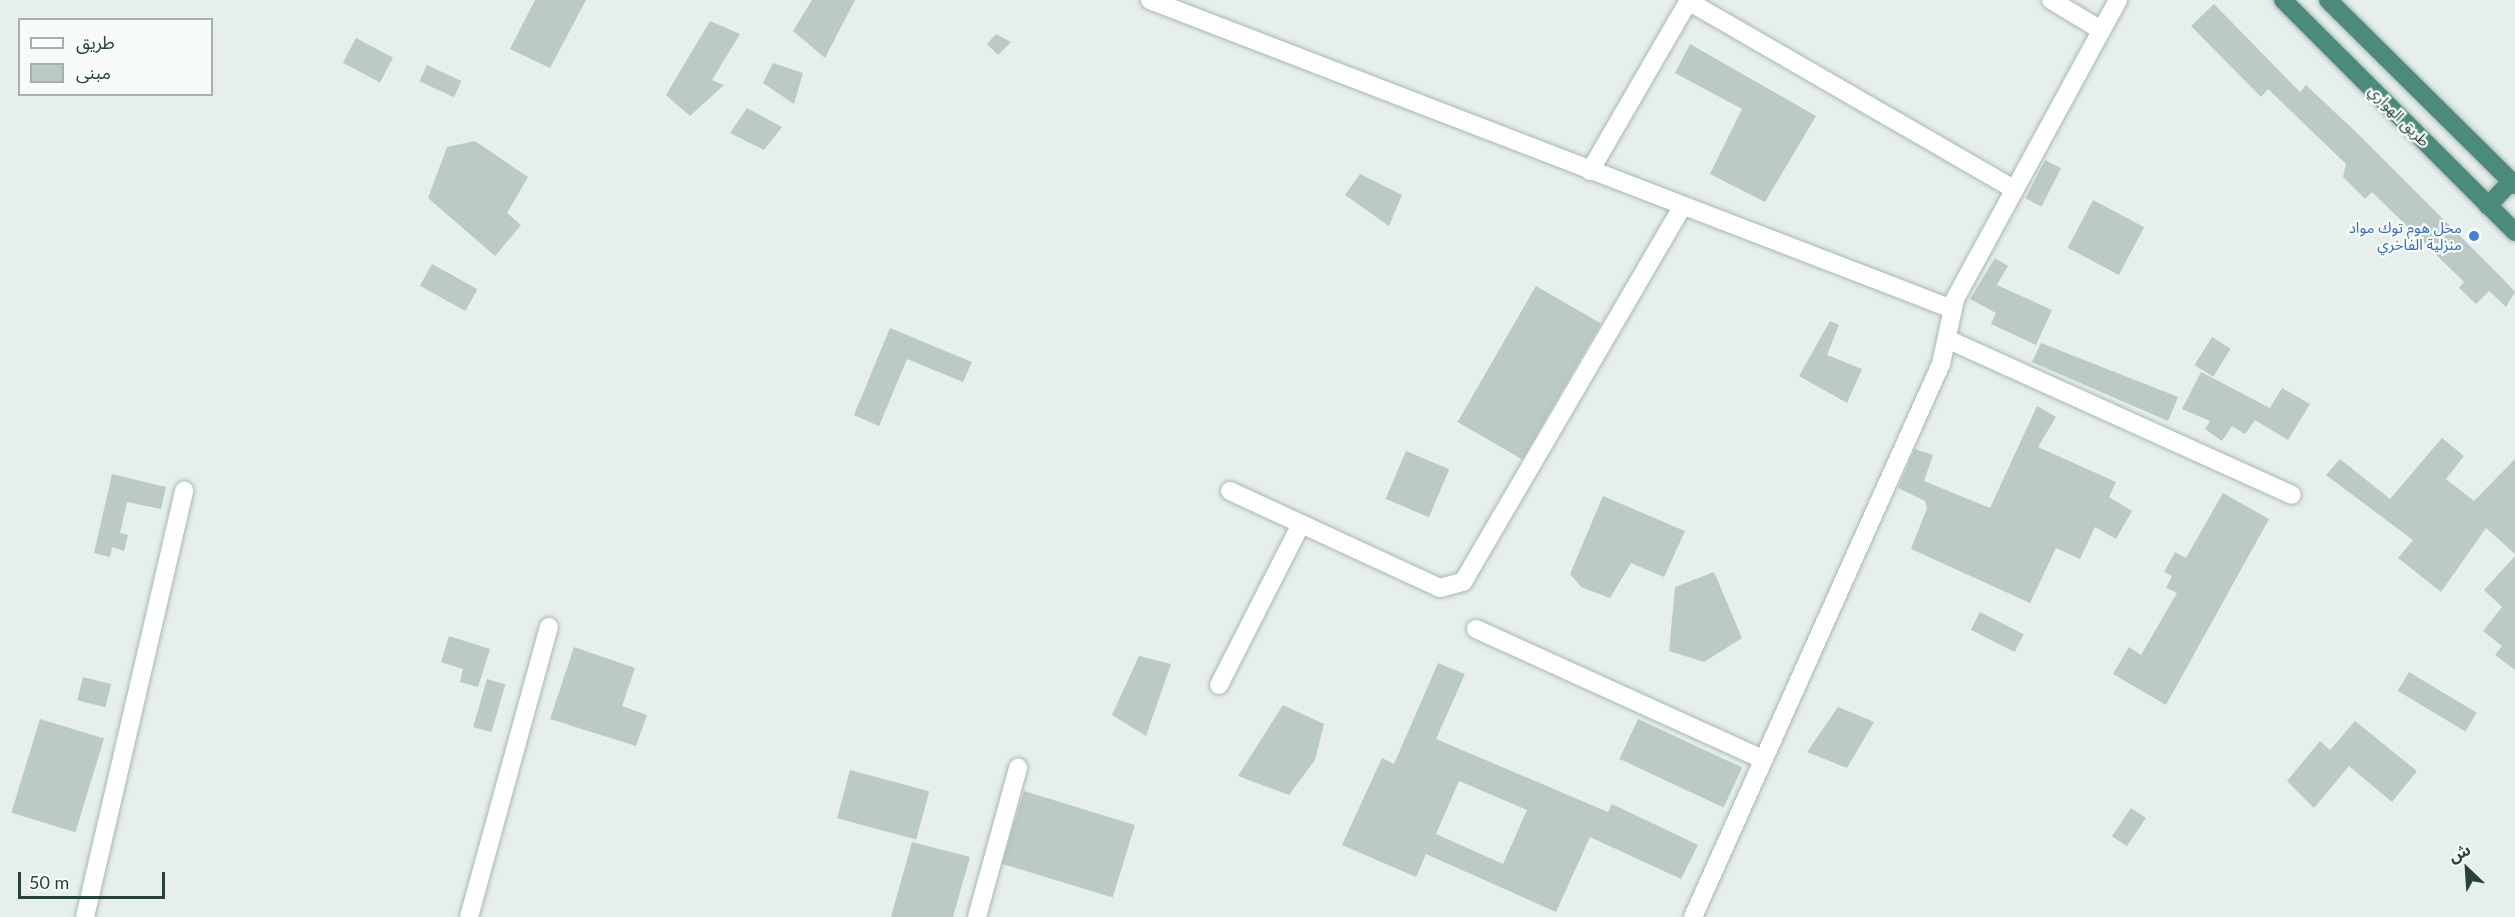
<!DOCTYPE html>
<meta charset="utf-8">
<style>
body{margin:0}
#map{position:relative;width:2515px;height:917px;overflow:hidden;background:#e6efeb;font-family:Lato,"Noto Sans Arabic",sans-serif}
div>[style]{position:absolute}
.building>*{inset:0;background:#bbcac4;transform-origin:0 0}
.roads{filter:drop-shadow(0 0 2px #a8b8b2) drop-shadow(0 0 2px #a8b8b2)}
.minor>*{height:18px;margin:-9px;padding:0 9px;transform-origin:9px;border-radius:9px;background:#fff}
.trunk>*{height:18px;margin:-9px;padding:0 9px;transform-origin:9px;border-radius:9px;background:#4c8a7c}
.dots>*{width:16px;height:16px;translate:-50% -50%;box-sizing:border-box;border:3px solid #f7fbf9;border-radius:50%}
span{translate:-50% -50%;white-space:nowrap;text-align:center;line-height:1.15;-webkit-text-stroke:4.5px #f7fbf9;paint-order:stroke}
.street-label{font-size:15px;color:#24423a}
.shop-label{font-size:15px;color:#366cbe}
.right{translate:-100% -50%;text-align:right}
.legend{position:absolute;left:18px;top:18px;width:195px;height:78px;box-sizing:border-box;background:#f7fbf9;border:2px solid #a3b1ad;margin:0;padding:8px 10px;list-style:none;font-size:18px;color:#24423a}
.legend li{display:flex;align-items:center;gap:12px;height:30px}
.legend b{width:30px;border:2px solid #a3b1ad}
.north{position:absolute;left:2437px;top:839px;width:60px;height:60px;-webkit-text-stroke:4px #f7fbf9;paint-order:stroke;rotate:335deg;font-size:16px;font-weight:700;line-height:24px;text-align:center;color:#24423a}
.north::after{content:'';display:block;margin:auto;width:21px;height:27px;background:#24423a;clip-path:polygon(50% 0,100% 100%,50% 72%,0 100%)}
.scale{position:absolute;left:18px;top:872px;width:147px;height:27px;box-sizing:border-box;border:3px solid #24423a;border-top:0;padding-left:8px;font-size:18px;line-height:21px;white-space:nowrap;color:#24423a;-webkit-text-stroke:4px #f7fbf9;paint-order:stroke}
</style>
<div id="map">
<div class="building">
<i style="clip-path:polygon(535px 0,586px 0,550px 68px,510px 49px)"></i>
<i style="clip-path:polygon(812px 0,855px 0,825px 58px,793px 31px)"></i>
<i style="clip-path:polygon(2214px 4px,2300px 92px,2306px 85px,2358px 134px,2502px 278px,2515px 292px,2506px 307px,2489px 291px,2476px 304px,2459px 288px,2464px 282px,2372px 192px,2365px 199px,2343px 177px,2346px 164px,2268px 89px,2261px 97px,2191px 26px)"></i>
<i style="clip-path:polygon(710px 21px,740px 34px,712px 80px,724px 85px,690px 116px,666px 95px)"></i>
<i style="clip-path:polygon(996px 34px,1011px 42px,998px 55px,987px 44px)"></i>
<i style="left:356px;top:38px;width:42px;height:28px;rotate:28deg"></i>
<i style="clip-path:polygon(1690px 44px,1816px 116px,1765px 202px,1710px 174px,1742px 109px,1675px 73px)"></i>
<i style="clip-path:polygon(773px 63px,803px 73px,794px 104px,763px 83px)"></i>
<i style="left:427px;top:65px;width:38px;height:18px;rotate:25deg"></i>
<i style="clip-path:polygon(747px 108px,782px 127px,764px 150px,730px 133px)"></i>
<i style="clip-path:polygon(475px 141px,528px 177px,507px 213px,521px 225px,495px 256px,428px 198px,447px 147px)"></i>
<i style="left:2045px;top:160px;width:18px;height:43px;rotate:27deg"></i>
<i style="clip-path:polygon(1360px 174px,1402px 195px,1389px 226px,1345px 195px)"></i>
<i style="left:2093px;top:200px;width:58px;height:54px;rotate:28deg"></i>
<i style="clip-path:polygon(1995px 258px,2008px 266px,1997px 285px,2052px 310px,2036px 345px,1991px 324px,1996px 313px,1970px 299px)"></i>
<i style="left:432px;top:264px;width:52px;height:25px;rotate:29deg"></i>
<i style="left:1536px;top:286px;width:75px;height:157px;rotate:30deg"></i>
<i style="clip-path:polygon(1830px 321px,1839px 325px,1827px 355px,1862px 369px,1847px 403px,1799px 376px)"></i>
<i style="clip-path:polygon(890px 328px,972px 362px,963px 382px,907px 359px,879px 426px,854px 415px)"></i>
<i style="left:2212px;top:337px;width:22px;height:33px;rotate:32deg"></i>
<i style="clip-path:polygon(2041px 343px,2178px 397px,2168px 421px,2032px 362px)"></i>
<i style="clip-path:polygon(2201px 372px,2270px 408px,2282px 388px,2310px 404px,2288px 440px,2255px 420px,2245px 434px,2232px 426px,2222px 441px,2205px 429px,2210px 421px,2182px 409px)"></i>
<i style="clip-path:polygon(2037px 406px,2056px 417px,2038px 447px,2116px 482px,2109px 497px,2132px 511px,2116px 539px,2095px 527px,2080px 559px,2056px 548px,2030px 603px,1911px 549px,1927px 508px,1925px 501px,1898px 488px,1915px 449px,1933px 455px,1924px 481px,1990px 508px)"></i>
<i style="clip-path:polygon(2442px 438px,2464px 456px,2446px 479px,2474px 501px,2515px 459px,2515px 554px,2486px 528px,2441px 592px,2398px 558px,2413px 540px,2326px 475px,2340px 459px,2390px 499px)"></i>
<i style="left:1406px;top:451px;width:47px;height:52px;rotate:23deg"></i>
<i style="clip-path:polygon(112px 474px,166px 487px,161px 509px,127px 502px,120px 533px,128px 535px,124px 551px,112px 547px,110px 557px,94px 553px)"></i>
<i style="clip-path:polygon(2223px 493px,2269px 519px,2166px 705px,2113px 674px,2129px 647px,2141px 655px,2177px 593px,2166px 588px,2172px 576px,2164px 572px,2175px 552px,2186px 558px)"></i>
<i style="clip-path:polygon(1603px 496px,1685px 531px,1664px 577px,1631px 563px,1610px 598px,1581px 587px,1570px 574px)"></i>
<i style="clip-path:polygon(2515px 556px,2515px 670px,2495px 655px,2502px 646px,2483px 631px,2502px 607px,2484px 590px)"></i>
<i style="clip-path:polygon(1714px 572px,1742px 638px,1704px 662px,1669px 651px,1675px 587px)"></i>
<i style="left:1980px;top:612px;width:49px;height:20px;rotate:27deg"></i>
<i style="clip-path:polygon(449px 636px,490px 649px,478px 687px,460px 682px,463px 669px,441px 662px)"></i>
<i style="clip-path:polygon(574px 647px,635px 668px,622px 706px,647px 715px,636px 746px,550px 719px)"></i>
<i style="clip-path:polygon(1139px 656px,1171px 664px,1146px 736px,1112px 715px)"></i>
<i style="clip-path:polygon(evenodd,1438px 663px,1465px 674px,1436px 739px,1608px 812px,1612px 804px,1698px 845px,1681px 879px,1590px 837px,1556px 912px,1426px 854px,1416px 877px,1342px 845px,1382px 758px,1394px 764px,1438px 663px,1459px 781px,1527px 810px,1503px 864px,1436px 834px,1459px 781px)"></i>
<i style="left:2409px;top:672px;width:79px;height:22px;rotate:31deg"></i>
<i style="left:83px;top:677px;width:29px;height:24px;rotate:14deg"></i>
<i style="left:487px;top:679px;width:19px;height:50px;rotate:16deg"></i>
<i style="clip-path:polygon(1283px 705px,1324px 724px,1315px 760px,1289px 795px,1238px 776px)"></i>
<i style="clip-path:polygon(1838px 707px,1874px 722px,1847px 768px,1807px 752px)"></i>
<i style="left:40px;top:719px;width:67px;height:98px;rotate:17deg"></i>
<i style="left:1638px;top:719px;width:115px;height:44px;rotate:25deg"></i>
<i style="clip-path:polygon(2355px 721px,2417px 771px,2392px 802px,2349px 766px,2314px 808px,2287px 781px,2320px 741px,2330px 750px)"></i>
<i style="left:850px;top:770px;width:82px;height:50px;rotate:15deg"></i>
<i style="left:1024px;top:791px;width:116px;height:76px;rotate:17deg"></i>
<i style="left:2131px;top:808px;width:18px;height:34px;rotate:34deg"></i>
<i style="clip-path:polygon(912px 842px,970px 857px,953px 917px,891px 917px)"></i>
</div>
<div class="roads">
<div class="minor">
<i style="left:1150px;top:0;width:859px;rotate:21.07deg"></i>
<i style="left:2051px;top:0;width:58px;rotate:31deg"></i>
<i style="left:1688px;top:1px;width:376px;rotate:30deg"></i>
<i style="left:1590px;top:171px;width:198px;rotate:-59.9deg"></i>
<i style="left:1949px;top:340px;width:376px;rotate:24.3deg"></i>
<i style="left:1230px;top:491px;width:231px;rotate:24.8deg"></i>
<i style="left:1440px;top:588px;width:24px;rotate:-15deg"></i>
<i style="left:1463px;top:582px;width:434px;rotate:-59.7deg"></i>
<i style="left:1476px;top:629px;width:314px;rotate:24.4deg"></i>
<i style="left:1219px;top:685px;width:181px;rotate:-63deg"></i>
<i style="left:85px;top:917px;width:438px;rotate:-76.9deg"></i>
<i style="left:469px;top:917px;width:301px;rotate:-74.6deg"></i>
<i style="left:977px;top:917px;width:155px;rotate:-74.6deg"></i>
<i style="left:1693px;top:917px;width:606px;rotate:-65.85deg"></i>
<i style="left:1941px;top:364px;width:66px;rotate:-77.8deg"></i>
<i style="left:1955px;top:299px;width:341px;rotate:-61.4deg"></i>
</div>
<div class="trunk">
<i style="left:2283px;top:0;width:328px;rotate:45deg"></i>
<i style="left:2328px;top:0;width:263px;rotate:44.7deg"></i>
<i style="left:2488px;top:206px;width:34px;rotate:-47deg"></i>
</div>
</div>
<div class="dots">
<i style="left:2474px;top:236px;background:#3f7fe0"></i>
</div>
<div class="street-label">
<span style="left:2399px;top:116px;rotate:45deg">طريق الهواري</span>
</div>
<div class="shop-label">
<span class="right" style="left:2462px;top:236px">محل هوم توك مواد<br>منزلية الفاخري</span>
</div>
<ul class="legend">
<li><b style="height:8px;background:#fff"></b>طريق</li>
<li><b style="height:16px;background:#bbcac4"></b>مبنى</li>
</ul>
<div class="north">ش</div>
<div class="scale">50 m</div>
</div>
